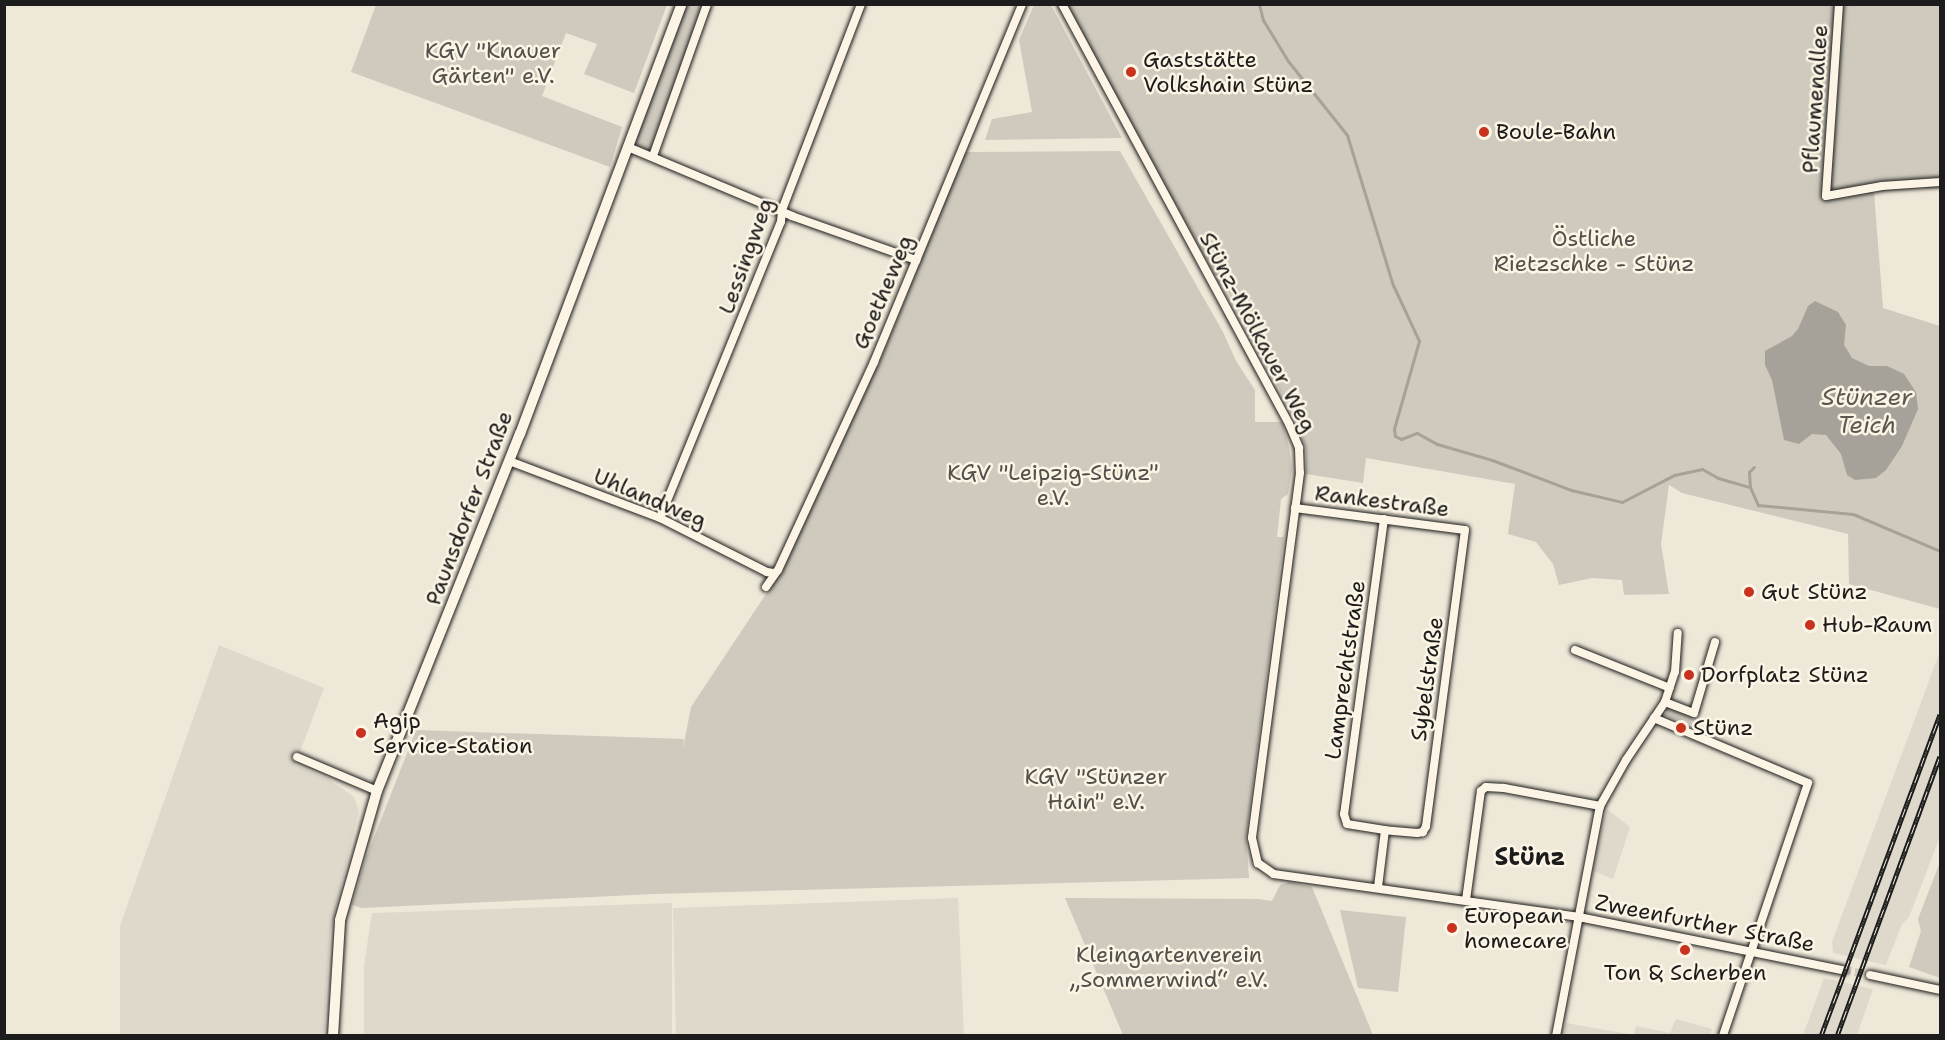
<!DOCTYPE html>
<meta charset="utf-8">
<style>
body{margin:0}
#map{position:relative;width:1945px;height:1040px;overflow:hidden;background:#eee8d9;font-family:"Shantell Sans",sans-serif}
div>[style]{position:absolute}
.built>*{inset:0;background:#ded9cb}
.green>*{inset:0;background:#cfcabd;transform-origin:0 0}
.water>*{inset:0;background:#a7a299}
.stream>*{height:3px;margin:-1.5px;padding:0 1.5px;transform-origin:1.5px;border-radius:1.5px;background:#a7a299}
.minor-tunnel>*{height:8px;margin-top:-4px;transform-origin:0;background:repeating-linear-gradient(90deg,#cec9bd 0 8px,transparent 0 12px)}
.roads{filter:drop-shadow(0 0 2px #1c1c1c) drop-shadow(0 0 2px #1c1c1c)}
.minor>*{height:8px;margin:-4px;padding:0 4px;transform-origin:4px;border-radius:4px;background:#fcf5e5}
.secondary>*{height:10px;margin:-5px;padding:0 5px;transform-origin:5px;border-radius:5px;background:#fcf5e5}
.rail>*{height:5px;margin-top:-2.5px;transform-origin:0;background:repeating-linear-gradient(90deg,#fcf5e5 0 9px,#1c1c1c 0 18px);box-sizing:border-box;border-block:2px solid #1c1c1c}
.dots>*{width:16px;height:16px;translate:-50% -50%;box-sizing:border-box;border:3px solid #fcf5e5;border-radius:50%}
span{translate:-50% -50%;white-space:nowrap;text-align:center;line-height:1.15;-webkit-text-stroke:5px #fcf5e5;paint-order:stroke}
.park-label{font-size:22px;color:#52504c}
.poi-label{font-size:22px;color:#1c1c1c}
.left{translate:0 -50%;text-align:left}
.street-label{font-size:22px;color:#1c1c1c}
.water-label{font-size:24px;color:#5b5854;font-style:italic}
.neighbourhood-label{font-size:24px;color:#1c1c1c;font-weight:700}
.frame{position:absolute;inset:0;border:6px solid #1c1c1c;pointer-events:none}
</style>
<div id="map">
<div class="built">
<i style="clip-path:polygon(219px 645px,324px 688px,295px 765px,327px 778px,354px 797px,359px 811px,330px 933px,324px 1035px,120px 1035px,120px 926px)"></i>
<i style="clip-path:polygon(1940px 651px,1940px 837px,1909px 917px,1902px 924px,1886px 965px,1833px 953px,1832px 942px)"></i>
<i style="clip-path:polygon(1607px 809px,1630px 827px,1613px 879px,1593px 871px)"></i>
<i style="clip-path:polygon(958px 898px,964px 1035px,986px 1035px,676px 1035px,673px 908px)"></i>
<i style="clip-path:polygon(672px 903px,672px 1035px,364px 1035px,364px 966px,372px 913px)"></i>
<i style="clip-path:polygon(1824px 978px,1873px 989px,1857px 1035px,1803px 1035px)"></i>
<i style="clip-path:polygon(1676px 1019px,1712px 1029px,1710px 1035px,1564px 1035px,1566px 1023px,1634px 1035px,1636px 1026px,1670px 1033px)"></i>
</div>
<div class="green">
<i style="clip-path:polygon(376px 5px,376px 4px,667px 5px,634px 93px,584px 74px,597px 44px,566px 33px,542px 96px,622px 127px,610px 167px,351px 72px)"></i>
<i style="clip-path:polygon(682px 5px,707px 5px,653px 156px,628px 147px)"></i>
<i style="clip-path:polygon(1034px 5px,1051px 5px,1122px 138px,985px 140px,992px 119px,1032px 112px,1019px 40px)"></i>
<i style="clip-path:polygon(1066px 5px,1940px 5px,1940px 189px,1922px 188px,1874px 192px,1883px 308px,1940px 326px,1940px 609px,1849px 584px,1848px 534px,1682px 493px,1669px 485px,1661px 544px,1669px 594px,1624px 595px,1622px 580px,1592px 578px,1559px 585px,1553px 564px,1536px 542px,1508px 534px,1515px 484px,1366px 458px,1363px 483px,1306px 474px,1306px 448px,1296px 420px,1225px 286px,1220px 285px)"></i>
<i style="clip-path:polygon(1120px 151px,1223px 332px,1236px 361px,1255px 390px,1255px 422px,1282px 422px,1289px 447px,1292px 470px,1288px 494px,1281px 499px,1277px 537px,1284px 537px,1246px 837px,1249px 878px,655px 894px,362px 908px,352px 905px,366px 858px,416px 730px,684px 739px,683px 749px,691px 707px,780px 573px,874px 366px,878px 366px,965px 152px)"></i>
<i style="left:1668px;top:708px;width:37px;height:8px;rotate:19deg"></i>
<i style="clip-path:polygon(1940px 862px,1940px 978px,1909px 967px,1921px 931px,1918px 919px)"></i>
<i style="clip-path:polygon(1290px 882px,1312px 887px,1373px 1035px,1123px 1035px,1065px 898px,1258px 899px,1272px 901px,1280px 885px)"></i>
<i style="clip-path:polygon(1340px 910px,1406px 917px,1398px 992px,1358px 988px)"></i>
</div>
<div class="water">
<i style="clip-path:polygon(1815px 301px,1838px 312px,1846px 325px,1844px 345px,1852px 358px,1869px 366px,1887px 366px,1904px 374px,1916px 392px,1918px 409px,1902px 446px,1886px 470px,1876px 478px,1855px 480px,1847px 475px,1841px 454px,1826px 435px,1812px 434px,1799px 444px,1784px 440px,1772px 380px,1765px 365px,1765px 351px,1792px 336px,1798px 329px,1808px 306px)"></i>
</div>
<div class="stream">
<i style="left:1259px;top:4px;width:16px;rotate:76deg"></i>
<i style="left:1263px;top:20px;width:48px;rotate:58.6deg"></i>
<i style="left:1288px;top:61px;width:95px;rotate:51.4deg"></i>
<i style="left:1347px;top:135px;width:157px;rotate:73deg"></i>
<i style="left:1393px;top:285px;width:62px;rotate:65.1deg"></i>
<i style="left:1419px;top:341px;width:91px;rotate:105.9deg"></i>
<i style="left:1394px;top:429px;width:7px;rotate:82deg"></i>
<i style="left:1395px;top:436px;width:7px;rotate:27deg"></i>
<i style="left:1401px;top:439px;width:17px;rotate:-21deg"></i>
<i style="left:1417px;top:433px;width:23px;rotate:29deg"></i>
<i style="left:1437px;top:444px;width:57px;rotate:16.2deg"></i>
<i style="left:1492px;top:460px;width:85px;rotate:20.8deg"></i>
<i style="left:1571px;top:490px;width:52px;rotate:13.2deg"></i>
<i style="left:1622px;top:502px;width:59px;rotate:-27.4deg"></i>
<i style="left:1674px;top:475px;width:29px;rotate:-12deg"></i>
<i style="left:1702px;top:469px;width:18px;rotate:29deg"></i>
<i style="left:1718px;top:478px;width:33px;rotate:16deg"></i>
<i style="left:1750px;top:487px;width:20px;rotate:66deg"></i>
<i style="left:1758px;top:505px;width:95px;rotate:5.4deg"></i>
<i style="left:1853px;top:514px;width:95px;rotate:23deg"></i>
<i style="left:1750px;top:487px;width:15px;rotate:-94deg"></i>
<i style="left:1749px;top:472px;width:7px;rotate:-45deg"></i>
</div>
<div class="minor-tunnel">
<i style="left:1843px;top:970px;width:27px;rotate:10deg"></i>
</div>
<div class="roads">
<div class="minor">
<i style="left:1062px;top:4px;width:477px;rotate:61.6deg"></i>
<i style="left:1289px;top:424px;width:26px;rotate:67deg"></i>
<i style="left:1299px;top:448px;width:25px;rotate:88deg"></i>
<i style="left:1300px;top:473px;width:368px;rotate:97.5deg"></i>
<i style="left:1252px;top:838px;width:26px;rotate:77deg"></i>
<i style="left:1258px;top:863px;width:19px;rotate:35deg"></i>
<i style="left:1274px;top:874px;width:308px;rotate:8deg"></i>
<i style="left:1579px;top:917px;width:269px;rotate:11.4deg"></i>
<i style="left:1839px;top:4px;width:192px;rotate:93.9deg"></i>
<i style="left:1826px;top:196px;width:57px;rotate:-10.1deg"></i>
<i style="left:1882px;top:186px;width:58px;rotate:-3.9deg"></i>
<i style="left:628px;top:147px;width:178px;rotate:22.8deg"></i>
<i style="left:792px;top:216px;width:132px;rotate:19.5deg"></i>
<i style="left:653px;top:156px;width:161px;rotate:-70.4deg"></i>
<i style="left:509px;top:461px;width:161px;rotate:20.7deg"></i>
<i style="left:660px;top:518px;width:120px;rotate:26.8deg"></i>
<i style="left:767px;top:572px;width:7px;rotate:8deg"></i>
<i style="left:1295px;top:508px;width:171px;rotate:7.4deg"></i>
<i style="left:1465px;top:530px;width:299px;rotate:97.5deg"></i>
<i style="left:1426px;top:826px;width:7px;rotate:117deg"></i>
<i style="left:1423px;top:832px;width:6px;rotate:171deg"></i>
<i style="left:1417px;top:833px;width:32px;rotate:-175deg"></i>
<i style="left:1385px;top:830px;width:57px;rotate:97deg"></i>
<i style="left:660px;top:518px;width:320px;rotate:-67.8deg"></i>
<i style="left:781px;top:222px;width:12px;rotate:-85deg"></i>
<i style="left:782px;top:210px;width:221px;rotate:-69deg"></i>
<i style="left:1384px;top:519px;width:298px;rotate:97.7deg"></i>
<i style="left:1344px;top:814px;width:10px;rotate:73deg"></i>
<i style="left:1347px;top:824px;width:38px;rotate:9deg"></i>
<i style="left:766px;top:587px;width:21px;rotate:-55deg"></i>
<i style="left:778px;top:570px;width:229px;rotate:-65.2deg"></i>
<i style="left:874px;top:362px;width:387px;rotate:-67.5deg"></i>
<i style="left:1575px;top:650px;width:102px;rotate:21.8deg"></i>
<i style="left:1665px;top:702px;width:31px;rotate:21deg"></i>
<i style="left:1694px;top:713px;width:74px;rotate:-73.5deg"></i>
<i style="left:1654px;top:718px;width:167px;rotate:22.9deg"></i>
<i style="left:1808px;top:783px;width:267px;rotate:108.6deg"></i>
<i style="left:297px;top:757px;width:87px;rotate:23deg"></i>
<i style="left:1466px;top:900px;width:110px;rotate:-82.2deg"></i>
<i style="left:1481px;top:791px;width:6px;rotate:-39deg"></i>
<i style="left:1486px;top:787px;width:18px;rotate:3deg"></i>
<i style="left:1504px;top:788px;width:98px;rotate:10.6deg"></i>
<i style="left:1870px;top:975px;width:72px;rotate:12.1deg"></i>
<i style="left:1556px;top:1036px;width:234px;rotate:-79.2deg"></i>
<i style="left:1600px;top:806px;width:53px;rotate:-60.5deg"></i>
<i style="left:1626px;top:760px;width:70px;rotate:-56.1deg"></i>
<i style="left:1665px;top:702px;width:32px;rotate:-72deg"></i>
<i style="left:1675px;top:672px;width:39px;rotate:-86deg"></i>
</div>
<div class="secondary">
<i style="left:333px;top:1036px;width:116px;rotate:-86.5deg"></i>
<i style="left:340px;top:920px;width:134px;rotate:-74deg"></i>
<i style="left:377px;top:791px;width:385px;rotate:-68.2deg"></i>
<i style="left:520px;top:434px;width:460px;rotate:-69.4deg"></i>
</div>
</div>
<div class="rail">
<i style="left:1821px;top:1036px;width:343px;rotate:-69.7deg"></i>
<i style="left:1837px;top:1036px;width:298px;rotate:-69.8deg"></i>
</div>
<div class="dots">
<i style="left:1131px;top:72px;background:#c8321e"></i>
<i style="left:1484px;top:132px;background:#c8321e"></i>
<i style="left:1749px;top:592px;background:#c8321e"></i>
<i style="left:1810px;top:625px;background:#c8321e"></i>
<i style="left:1689px;top:675px;background:#c8321e"></i>
<i style="left:1681px;top:728px;background:#c8321e"></i>
<i style="left:361px;top:733px;background:#c8321e"></i>
<i style="left:1452px;top:928px;background:#c8321e"></i>
<i style="left:1685px;top:950px;background:#c8321e"></i>
</div>
<div class="park-label">
<span style="left:493px;top:63px">KGV "Knauer<br>Gärten" e.V.</span>
<span style="left:1594px;top:251px">Östliche<br>Rietzschke - Stünz</span>
<span style="left:1053px;top:485px">KGV "Leipzig-Stünz"<br>e.V.</span>
<span style="left:1096px;top:789px">KGV "Stünzer<br>Hain" e.V.</span>
<span style="left:1169px;top:967px">Kleingartenverein<br>„Sommerwind“ e.V.</span>
</div>
<div class="poi-label">
<span class="left" style="left:1143px;top:72px">Gaststätte<br>Volkshain Stünz</span>
<span class="left" style="left:1496px;top:132px">Boule-Bahn</span>
<span class="left" style="left:1761px;top:592px">Gut Stünz</span>
<span class="left" style="left:1822px;top:625px">Hub-Raum</span>
<span class="left" style="left:1701px;top:675px">Dorfplatz Stünz</span>
<span class="left" style="left:373px;top:733px">Agip<br>Service-Station</span>
<span class="left" style="left:1693px;top:728px">Stünz</span>
<span class="left" style="left:1464px;top:928px">European<br>homecare</span>
<span style="left:1685px;top:973px">Ton &amp; Scherben</span>
</div>
<div class="street-label">
<span style="left:1815px;top:99px;rotate:-86deg">Pflaumenallee</span>
<span style="left:746px;top:256px;rotate:-70deg">Lessingweg</span>
<span style="left:883px;top:292px;rotate:-67deg">Goetheweg</span>
<span style="left:1258px;top:332px;rotate:62deg">Stünz-Mölkauer Weg</span>
<span style="left:650px;top:498px;rotate:23deg">Uhlandweg</span>
<span style="left:1382px;top:501px;rotate:7deg">Rankestraße</span>
<span style="left:469px;top:508px;rotate:-69deg">Paunsdorfer Straße</span>
<span style="left:1345px;top:670px;rotate:-82deg">Lamprechtstraße</span>
<span style="left:1427px;top:679px;rotate:-82deg">Sybelstraße</span>
<span style="left:1705px;top:923px;rotate:11deg">Zweenfurther Straße</span>
</div>
<div class="water-label">
<span style="left:1867px;top:412px">Stünzer<br>Teich</span>
</div>
<div class="neighbourhood-label">
<span style="left:1530px;top:858px">Stünz</span>
</div>
<div class="frame"></div>
</div>
